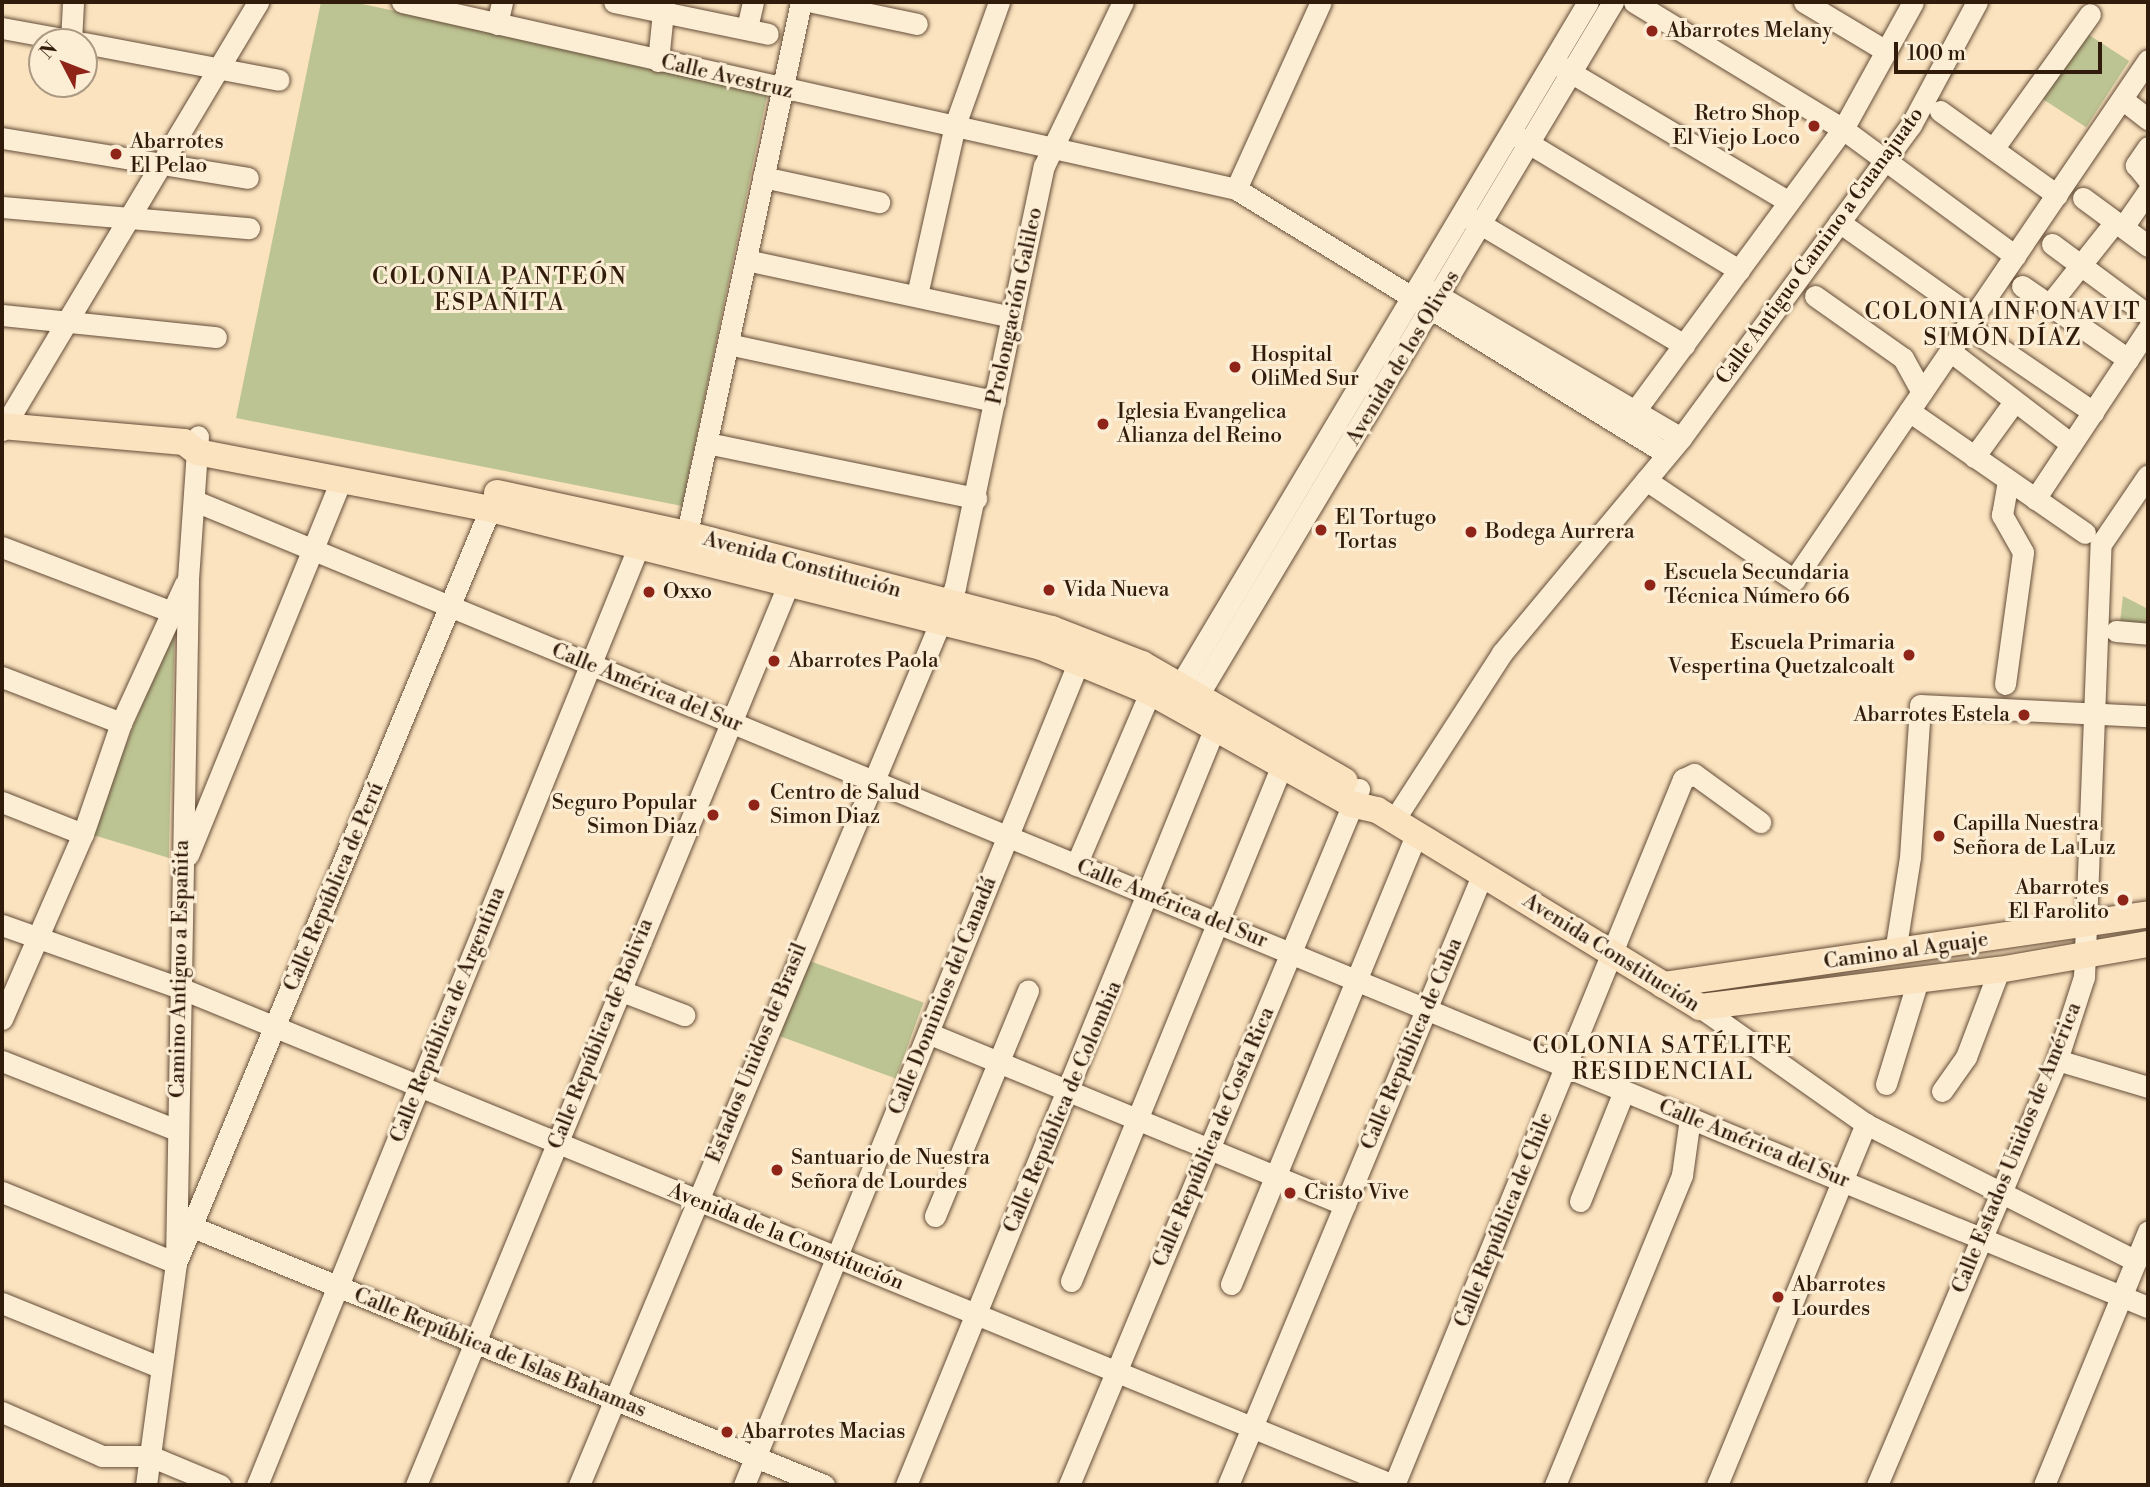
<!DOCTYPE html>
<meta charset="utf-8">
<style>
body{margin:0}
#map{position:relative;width:2150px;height:1487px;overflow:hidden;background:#fbe3bf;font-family:"Libre Bodoni",serif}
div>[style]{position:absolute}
.green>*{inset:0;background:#bdc493;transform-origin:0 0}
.roads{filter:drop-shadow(0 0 2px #644d38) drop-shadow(0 0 2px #644d38)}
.minor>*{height:21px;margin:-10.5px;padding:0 10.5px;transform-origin:10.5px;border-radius:10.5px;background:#fcedd5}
.major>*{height:26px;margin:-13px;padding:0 13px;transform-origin:13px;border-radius:13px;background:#fbe3bf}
.dots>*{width:19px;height:19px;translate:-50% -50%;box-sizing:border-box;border:4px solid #fcedd5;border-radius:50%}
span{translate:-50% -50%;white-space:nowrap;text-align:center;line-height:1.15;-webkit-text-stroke:6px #fcedd5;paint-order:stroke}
.poi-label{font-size:21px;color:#311b0b}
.left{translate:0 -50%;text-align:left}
.right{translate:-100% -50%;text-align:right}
.street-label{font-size:21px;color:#311b0b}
.neighbourhood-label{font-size:23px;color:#311b0b;letter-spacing:2px}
.frame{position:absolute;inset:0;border:4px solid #311b0b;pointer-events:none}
.north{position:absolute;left:28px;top:28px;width:70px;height:70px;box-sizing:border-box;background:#fcedd5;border:2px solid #ab9984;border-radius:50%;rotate:312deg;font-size:19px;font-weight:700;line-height:28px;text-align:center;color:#311b0b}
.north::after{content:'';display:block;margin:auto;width:24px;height:32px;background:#8f2418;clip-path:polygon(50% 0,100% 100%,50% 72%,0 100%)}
.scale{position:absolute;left:1894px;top:42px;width:208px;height:32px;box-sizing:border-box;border:4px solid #311b0b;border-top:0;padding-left:9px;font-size:21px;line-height:24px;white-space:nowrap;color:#311b0b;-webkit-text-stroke:5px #fcedd5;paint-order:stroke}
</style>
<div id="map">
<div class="green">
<i style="clip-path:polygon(321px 2px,353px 2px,768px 91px,682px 506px,236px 418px)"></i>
<i style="left:2083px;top:31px;width:55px;height:79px;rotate:33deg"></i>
<i style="clip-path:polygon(2123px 596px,2148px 609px,2148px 624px,2120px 622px)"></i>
<i style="clip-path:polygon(175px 623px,169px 845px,169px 858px,90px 834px)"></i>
<i style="left:807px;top:960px;width:124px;height:81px;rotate:20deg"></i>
</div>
<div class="roads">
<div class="minor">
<i style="left:402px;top:2px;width:855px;rotate:12.64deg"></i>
<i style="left:1236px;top:189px;width:506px;rotate:31.59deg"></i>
<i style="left:614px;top:2px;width:157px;rotate:11.7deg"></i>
<i style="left:813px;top:2px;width:106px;rotate:11.9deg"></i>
<i style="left:1634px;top:2px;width:245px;rotate:31.3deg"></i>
<i style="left:1843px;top:129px;width:214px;rotate:36.4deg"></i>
<i style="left:1804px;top:2px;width:96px;rotate:30.9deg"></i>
<i style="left:497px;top:24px;width:23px;rotate:-77deg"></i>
<i style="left:2px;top:28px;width:77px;rotate:10.4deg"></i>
<i style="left:747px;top:28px;width:27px;rotate:-77deg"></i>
<i style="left:71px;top:41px;width:39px;rotate:-87deg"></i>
<i style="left:84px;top:43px;width:198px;rotate:10.7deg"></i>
<i style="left:658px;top:61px;width:59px;rotate:-84.2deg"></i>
<i style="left:1560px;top:66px;width:266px;rotate:30.7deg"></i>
<i style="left:2122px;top:99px;width:33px;rotate:38deg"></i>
<i style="left:1940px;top:111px;width:144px;rotate:35.7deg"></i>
<i style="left:2px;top:138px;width:249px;rotate:9.2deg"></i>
<i style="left:1520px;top:138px;width:256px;rotate:31.1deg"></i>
<i style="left:2148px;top:147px;width:22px;rotate:124deg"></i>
<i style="left:2136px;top:165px;width:19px;rotate:51deg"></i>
<i style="left:1993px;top:149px;width:166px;rotate:-54.3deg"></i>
<i style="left:763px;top:177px;width:119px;rotate:12.2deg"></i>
<i style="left:1236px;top:189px;width:205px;rotate:-65.6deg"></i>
<i style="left:2083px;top:198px;width:81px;rotate:36.4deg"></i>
<i style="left:2px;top:207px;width:248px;rotate:4.9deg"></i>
<i style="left:1472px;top:219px;width:247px;rotate:30.7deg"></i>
<i style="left:1839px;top:222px;width:164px;rotate:35.3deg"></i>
<i style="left:2123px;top:227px;width:44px;rotate:-55.2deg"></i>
<i style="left:2052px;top:244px;width:119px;rotate:36.5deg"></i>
<i style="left:746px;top:260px;width:272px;rotate:12.1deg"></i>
<i style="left:2022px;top:286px;width:129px;rotate:34.6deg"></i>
<i style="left:1429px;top:290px;width:292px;rotate:30.4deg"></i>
<i style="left:917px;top:295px;width:174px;rotate:-77.4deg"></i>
<i style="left:955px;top:125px;width:131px;rotate:-70.3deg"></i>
<i style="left:1815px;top:296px;width:108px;rotate:35.2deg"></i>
<i style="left:1903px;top:358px;width:39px;rotate:61deg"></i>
<i style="left:2049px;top:305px;width:106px;rotate:-51.5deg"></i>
<i style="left:2px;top:315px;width:215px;rotate:5.9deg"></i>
<i style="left:1967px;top:326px;width:153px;rotate:34.3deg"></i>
<i style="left:728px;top:344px;width:273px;rotate:12.1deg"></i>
<i style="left:1950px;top:351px;width:153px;rotate:37.5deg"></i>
<i style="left:1909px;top:411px;width:214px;rotate:34.7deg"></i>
<i style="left:1623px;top:427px;width:370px;rotate:-53.6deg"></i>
<i style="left:1843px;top:129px;width:145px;rotate:-61.1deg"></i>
<i style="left:2px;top:430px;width:499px;rotate:-59.1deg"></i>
<i style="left:707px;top:443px;width:275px;rotate:11.6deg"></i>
<i style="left:1974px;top:457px;width:68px;rotate:-54deg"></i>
<i style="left:1646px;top:480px;width:179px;rotate:34deg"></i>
<i style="left:1794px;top:580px;width:629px;rotate:-55.75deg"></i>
<i style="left:2035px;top:499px;width:204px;rotate:-56.4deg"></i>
<i style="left:195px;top:501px;width:2113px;rotate:22.43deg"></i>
<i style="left:2px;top:547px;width:194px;rotate:20.9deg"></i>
<i style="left:684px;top:547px;width:557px;rotate:-77.88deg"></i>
<i style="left:2116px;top:631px;width:32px;rotate:5deg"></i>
<i style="left:2px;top:677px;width:128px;rotate:21.1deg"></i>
<i style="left:2005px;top:684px;width:133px;rotate:-82.2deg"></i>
<i style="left:2023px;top:552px;width:43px;rotate:-119.6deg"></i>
<i style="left:2002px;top:515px;width:35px;rotate:-80deg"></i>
<i style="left:1173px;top:697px;width:809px;rotate:-59.16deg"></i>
<i style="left:1191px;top:707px;width:822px;rotate:-59.1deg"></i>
<i style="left:2px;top:802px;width:87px;rotate:21.6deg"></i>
<i style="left:1394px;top:820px;width:199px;rotate:-57.1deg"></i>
<i style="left:1502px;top:653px;width:280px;rotate:-50.2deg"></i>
<i style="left:1681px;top:438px;width:388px;rotate:-53.7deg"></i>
<i style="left:1911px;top:125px;width:140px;rotate:-61.8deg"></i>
<i style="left:188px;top:855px;width:407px;rotate:-67.8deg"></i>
<i style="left:1076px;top:865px;width:188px;rotate:-66.8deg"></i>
<i style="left:2px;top:925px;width:189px;rotate:19.5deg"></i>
<i style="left:180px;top:988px;width:1311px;rotate:22.28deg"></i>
<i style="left:1895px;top:952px;width:96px;rotate:-81deg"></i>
<i style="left:1910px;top:857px;width:152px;rotate:-86.2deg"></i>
<i style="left:1920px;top:705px;width:228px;rotate:2.8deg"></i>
<i style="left:619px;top:990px;width:70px;rotate:21deg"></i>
<i style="left:1700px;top:1007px;width:203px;rotate:35.2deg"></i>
<i style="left:1866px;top:1124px;width:303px;rotate:26.9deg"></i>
<i style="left:2px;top:1019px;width:202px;rotate:-66.4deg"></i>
<i style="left:83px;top:834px;width:117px;rotate:-71.1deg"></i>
<i style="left:121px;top:723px;width:153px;rotate:-65.3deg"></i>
<i style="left:928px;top:1033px;width:451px;rotate:22.4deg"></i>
<i style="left:2057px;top:1060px;width:95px;rotate:16.5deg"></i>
<i style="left:2px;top:1061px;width:187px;rotate:21.6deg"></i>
<i style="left:1886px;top:1084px;width:109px;rotate:-72.9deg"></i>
<i style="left:1942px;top:1091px;width:42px;rotate:-54.8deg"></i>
<i style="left:1966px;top:1057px;width:93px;rotate:-69.2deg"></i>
<i style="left:2px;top:1192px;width:188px;rotate:22.2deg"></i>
<i style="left:176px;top:1263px;width:817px;rotate:-67.39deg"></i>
<i style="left:1580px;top:1201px;width:118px;rotate:-68.2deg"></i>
<i style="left:935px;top:1216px;width:244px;rotate:-67.6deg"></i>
<i style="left:178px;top:1221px;width:698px;rotate:22.23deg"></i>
<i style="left:1071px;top:1281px;width:557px;rotate:-67.76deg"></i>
<i style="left:1231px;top:1284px;width:488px;rotate:-67.6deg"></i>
<i style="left:2px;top:1303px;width:170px;rotate:22.1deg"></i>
<i style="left:2px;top:1412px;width:109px;rotate:23.7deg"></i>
<i style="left:102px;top:1456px;width:48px"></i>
<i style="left:150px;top:1456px;width:76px;rotate:22.5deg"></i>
<i style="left:146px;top:1485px;width:224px;rotate:-82.3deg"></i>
<i style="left:176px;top:1263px;width:684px;rotate:-88.99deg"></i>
<i style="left:188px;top:579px;width:143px;rotate:-86deg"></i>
<i style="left:257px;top:1485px;width:1015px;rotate:-67.88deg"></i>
<i style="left:416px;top:1485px;width:974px;rotate:-67.54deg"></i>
<i style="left:579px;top:1485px;width:974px;rotate:-67.28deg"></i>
<i style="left:955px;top:587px;width:430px;rotate:-78.1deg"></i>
<i style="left:1044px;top:166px;width:182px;rotate:-64.3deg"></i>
<i style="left:744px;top:1485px;width:889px;rotate:-67.88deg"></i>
<i style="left:906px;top:1485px;width:819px;rotate:-67.82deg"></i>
<i style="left:1069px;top:1485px;width:754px;rotate:-67.38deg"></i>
<i style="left:1228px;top:1485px;width:663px;rotate:-67.38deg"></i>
<i style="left:1394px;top:1485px;width:763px;rotate:-67.74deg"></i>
<i style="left:1683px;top:779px;width:12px;rotate:-24deg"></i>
<i style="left:1694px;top:774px;width:82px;rotate:36deg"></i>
<i style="left:1555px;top:1485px;width:335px;rotate:-67.7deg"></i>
<i style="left:1682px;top:1175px;width:58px;rotate:-82deg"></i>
<i style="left:1717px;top:1485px;width:391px;rotate:-67.6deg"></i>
<i style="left:1877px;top:1485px;width:462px;rotate:-67deg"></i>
<i style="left:2057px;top:1060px;width:87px;rotate:-72deg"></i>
<i style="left:2084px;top:977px;width:433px;rotate:-87.8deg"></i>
<i style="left:2101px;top:544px;width:83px;rotate:-55.7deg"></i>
<i style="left:2044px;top:1485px;width:274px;rotate:-67.7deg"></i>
</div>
<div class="major">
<i style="left:2px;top:426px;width:183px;rotate:5deg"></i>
<i style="left:184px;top:442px;width:16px;rotate:38deg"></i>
<i style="left:197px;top:452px;width:298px;rotate:11deg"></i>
<i style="left:490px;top:509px;width:568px;rotate:14.06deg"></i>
<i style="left:1041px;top:647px;width:118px;rotate:22.4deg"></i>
<i style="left:1150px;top:692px;width:230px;rotate:29.1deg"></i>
<i style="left:1351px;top:804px;width:27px;rotate:13deg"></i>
<i style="left:1377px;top:810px;width:378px;rotate:31.4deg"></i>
<i style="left:1700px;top:1007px;width:301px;rotate:-7.1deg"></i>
<i style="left:1999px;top:970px;width:151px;rotate:-9.9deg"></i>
<i style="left:497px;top:493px;width:194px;rotate:12.2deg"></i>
<i style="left:687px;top:534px;width:377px;rotate:14.6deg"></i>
<i style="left:1052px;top:629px;width:97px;rotate:21.3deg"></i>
<i style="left:1142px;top:664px;width:234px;rotate:30deg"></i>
<i style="left:1663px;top:985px;width:490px;rotate:-8.3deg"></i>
</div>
</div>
<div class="dots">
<i style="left:1652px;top:31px;background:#8f2418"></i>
<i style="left:1814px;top:126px;background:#8f2418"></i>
<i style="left:116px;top:154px;background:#8f2418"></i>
<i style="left:1235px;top:367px;background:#8f2418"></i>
<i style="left:1103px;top:424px;background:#8f2418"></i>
<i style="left:1321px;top:530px;background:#8f2418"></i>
<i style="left:1471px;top:532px;background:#8f2418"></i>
<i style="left:1650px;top:585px;background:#8f2418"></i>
<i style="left:1049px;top:590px;background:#8f2418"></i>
<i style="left:649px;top:592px;background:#8f2418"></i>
<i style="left:1909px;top:655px;background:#8f2418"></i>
<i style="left:774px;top:661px;background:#8f2418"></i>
<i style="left:2024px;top:715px;background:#8f2418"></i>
<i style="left:754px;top:805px;background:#8f2418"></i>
<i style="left:713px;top:815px;background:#8f2418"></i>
<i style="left:1939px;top:836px;background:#8f2418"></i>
<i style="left:2123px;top:900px;background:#8f2418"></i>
<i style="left:777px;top:1170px;background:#8f2418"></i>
<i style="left:1290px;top:1193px;background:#8f2418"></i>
<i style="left:1778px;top:1297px;background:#8f2418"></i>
<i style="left:727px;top:1432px;background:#8f2418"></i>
</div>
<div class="poi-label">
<span class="left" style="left:1666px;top:31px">Abarrotes Melany</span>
<span class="right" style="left:1800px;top:126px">Retro Shop<br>El Viejo Loco</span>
<span class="left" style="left:130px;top:154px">Abarrotes<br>El Pelao</span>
<span class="left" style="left:1251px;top:367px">Hospital<br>OliMed Sur</span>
<span class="left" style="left:1117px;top:424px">Iglesia Evangelica<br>Alianza del Reino</span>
<span class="left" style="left:1335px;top:530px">El Tortugo<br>Tortas</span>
<span class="left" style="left:1485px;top:532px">Bodega Aurrera</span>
<span class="left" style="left:1664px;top:585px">Escuela Secundaria<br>Técnica Número 66</span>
<span class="left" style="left:1063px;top:590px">Vida Nueva</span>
<span class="left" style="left:663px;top:592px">Oxxo</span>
<span class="right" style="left:1895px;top:655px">Escuela Primaria<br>Vespertina Quetzalcoalt</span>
<span class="left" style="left:788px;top:661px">Abarrotes Paola</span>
<span class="right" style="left:2010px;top:715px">Abarrotes Estela</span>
<span class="left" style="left:770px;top:805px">Centro de Salud<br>Simon Diaz</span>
<span class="right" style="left:697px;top:815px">Seguro Popular<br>Simon Diaz</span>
<span class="left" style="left:1953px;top:836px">Capilla Nuestra<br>Señora de La Luz</span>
<span class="right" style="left:2109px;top:900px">Abarrotes<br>El Farolito</span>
<span class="left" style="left:791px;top:1170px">Santuario de Nuestra<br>Señora de Lourdes</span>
<span class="left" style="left:1304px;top:1193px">Cristo Vive</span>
<span class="left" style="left:1792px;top:1297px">Abarrotes<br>Lourdes</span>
<span class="left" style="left:741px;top:1432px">Abarrotes Macias</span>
</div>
<div class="street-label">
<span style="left:727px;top:77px;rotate:13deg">Calle Avestruz</span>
<span style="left:1820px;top:246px;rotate:-54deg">Calle Antiguo Camino a Guanajuato</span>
<span style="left:1015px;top:306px;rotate:-78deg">Prolongación Galileo</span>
<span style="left:1403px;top:358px;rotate:-59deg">Avenida de los Olivos</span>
<span style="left:802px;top:565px;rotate:15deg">Avenida Constitución</span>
<span style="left:647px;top:688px;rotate:22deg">Calle América del Sur</span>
<span style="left:334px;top:887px;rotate:-67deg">Calle República de Perú</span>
<span style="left:1172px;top:904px;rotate:22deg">Calle América del Sur</span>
<span style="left:1906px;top:951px;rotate:-8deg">Camino al Aguaje</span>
<span style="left:1611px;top:953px;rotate:32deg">Avenida Constitución</span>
<span style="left:180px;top:969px;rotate:-89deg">Camino Antiguo a Españita</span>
<span style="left:943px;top:996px;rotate:-68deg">Calle Dominios del Canadá</span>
<span style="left:448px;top:1015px;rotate:-68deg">Calle República de Argentina</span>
<span style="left:601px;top:1034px;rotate:-68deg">Calle República de Bolivia</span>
<span style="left:1412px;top:1044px;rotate:-67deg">Calle República de Cuba</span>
<span style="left:757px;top:1053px;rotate:-68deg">Estados Unidos de Brasil</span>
<span style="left:1063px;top:1107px;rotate:-67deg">Calle República de Colombia</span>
<span style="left:1214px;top:1137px;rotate:-67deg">Calle República de Costa Rica</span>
<span style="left:1754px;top:1144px;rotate:22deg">Calle América del Sur</span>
<span style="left:2017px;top:1148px;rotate:-68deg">Calle Estados Unidos de América</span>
<span style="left:1504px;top:1220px;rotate:-68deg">Calle República de Chile</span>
<span style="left:786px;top:1237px;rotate:22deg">Avenida de la Constitución</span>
<span style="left:500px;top:1353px;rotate:22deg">Calle República de Islas Bahamas</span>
</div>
<div class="neighbourhood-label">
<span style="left:500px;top:290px">COLONIA PANTEÓN<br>ESPAÑITA</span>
<span style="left:2003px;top:325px">COLONIA INFONAVIT<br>SIMÓN DÍAZ</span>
<span style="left:1663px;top:1059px">COLONIA SATÉLITE<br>RESIDENCIAL</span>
</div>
<div class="frame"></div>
<div class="north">N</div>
<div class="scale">100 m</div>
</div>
